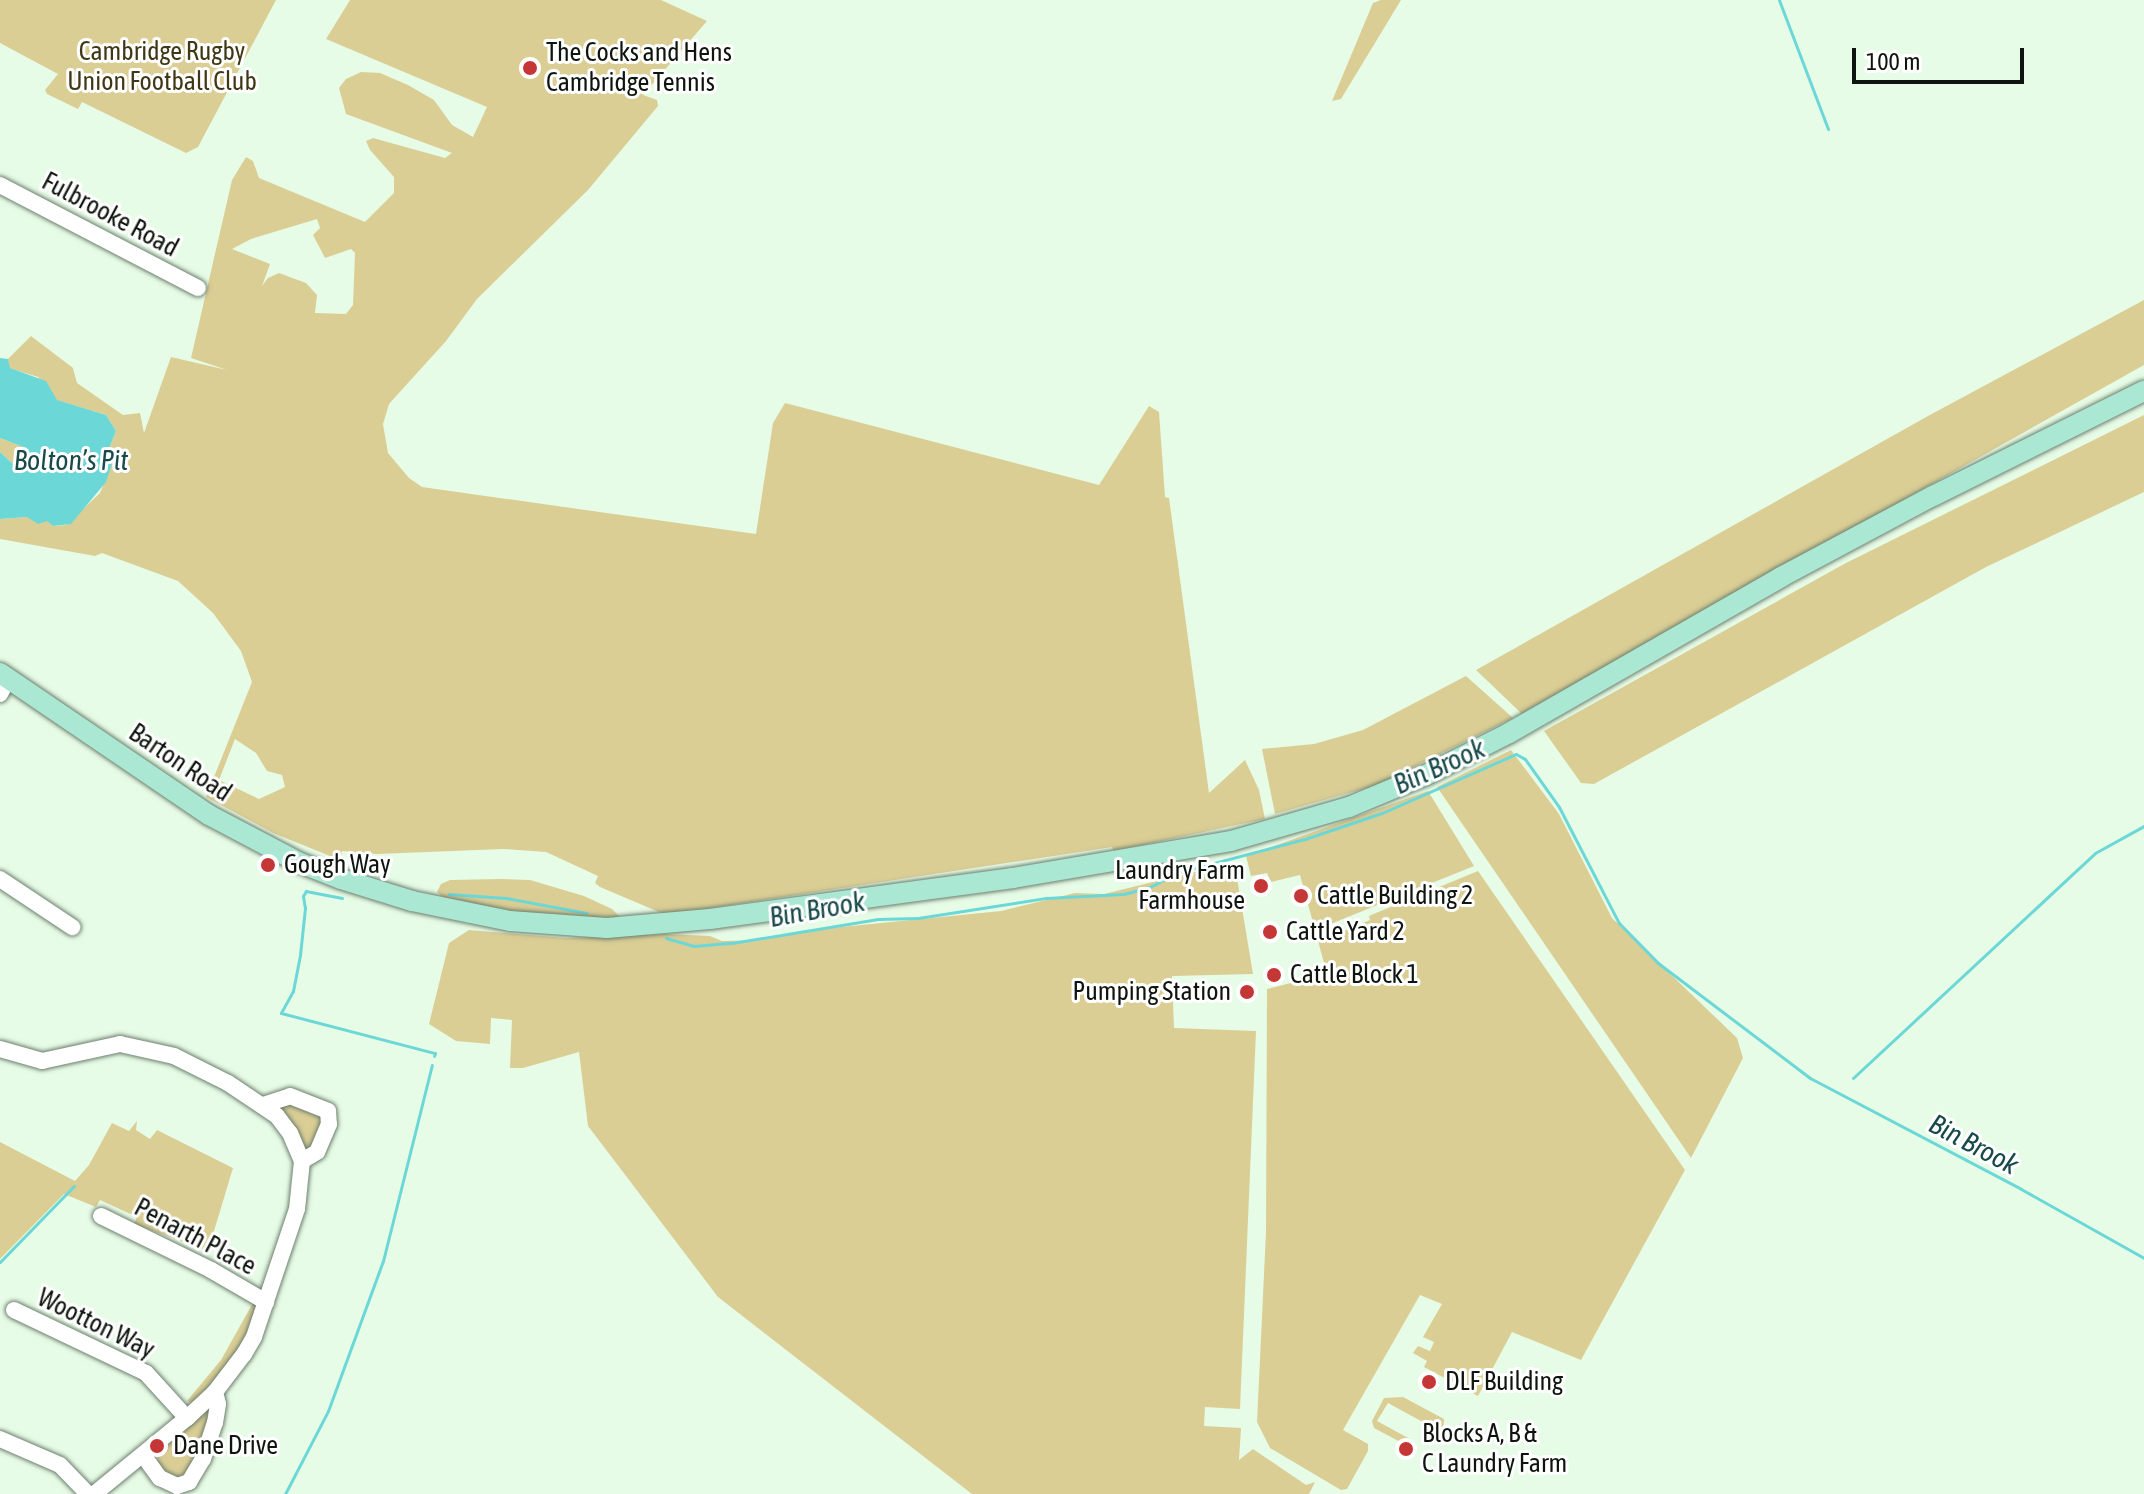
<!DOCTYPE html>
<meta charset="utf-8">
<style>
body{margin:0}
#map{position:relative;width:2144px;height:1494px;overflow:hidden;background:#e7fce7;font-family:"Asap Condensed",sans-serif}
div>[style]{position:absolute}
.green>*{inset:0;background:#dace95}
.water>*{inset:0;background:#6bd8d7}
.stream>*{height:3px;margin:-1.5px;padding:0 1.5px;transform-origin:1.5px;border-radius:1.5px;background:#6bd8d7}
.roads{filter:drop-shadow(0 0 2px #6c7f6d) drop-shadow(0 0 2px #6c7f6d)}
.minor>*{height:16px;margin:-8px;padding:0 8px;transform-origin:8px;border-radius:8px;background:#fff}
.major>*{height:20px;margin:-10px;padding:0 10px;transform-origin:10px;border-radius:10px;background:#aae8d4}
.dots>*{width:22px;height:22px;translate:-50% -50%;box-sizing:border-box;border:4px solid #fff;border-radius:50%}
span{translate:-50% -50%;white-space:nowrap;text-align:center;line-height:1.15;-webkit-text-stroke:6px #fff;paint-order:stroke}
.park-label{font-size:26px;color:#3f3715}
.poi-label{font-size:26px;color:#0e150e}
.left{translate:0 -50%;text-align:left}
.right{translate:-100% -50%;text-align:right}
.street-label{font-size:26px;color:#0e150e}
.water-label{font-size:28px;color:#184a49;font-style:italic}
.scale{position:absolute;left:1852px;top:48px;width:172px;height:36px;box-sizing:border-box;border:4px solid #0e150e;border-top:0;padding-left:10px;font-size:24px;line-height:28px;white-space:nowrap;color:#0e150e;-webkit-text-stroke:6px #fff;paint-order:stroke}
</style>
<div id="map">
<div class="green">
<i style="clip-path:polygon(0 0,276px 0,198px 147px,186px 153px,82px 102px,78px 109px,47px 94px,45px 90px,58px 74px,0 43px)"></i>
<i style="clip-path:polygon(evenodd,350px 0,661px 0,707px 21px,643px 95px,657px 100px,658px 106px,588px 190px,477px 299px,446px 341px,389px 404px,383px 424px,388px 453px,409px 478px,422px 487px,756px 534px,773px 423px,785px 403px,1099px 485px,1149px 406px,1159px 412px,1165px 497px,1169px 498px,1209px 793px,1245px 760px,1259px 790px,1265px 819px,1114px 851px,1112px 847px,666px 915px,600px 887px,595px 883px,598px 876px,546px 852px,503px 849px,377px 854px,342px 851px,340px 860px,273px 833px,206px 797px,252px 682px,241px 651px,213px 613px,178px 581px,102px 553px,95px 556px,0 539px,0 519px,27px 517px,47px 520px,53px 526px,66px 525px,100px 493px,114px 458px,110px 446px,116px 431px,106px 415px,56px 400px,38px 377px,9px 368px,8px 359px,31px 336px,73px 368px,77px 383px,123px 415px,140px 413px,144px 433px,171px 357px,227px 370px,191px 358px,232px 180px,246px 157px,253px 161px,259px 178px,365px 222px,394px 193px,394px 177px,370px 150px,366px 141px,373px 138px,445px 158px,452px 153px,346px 114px,339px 88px,346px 79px,361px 72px,380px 73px,408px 85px,434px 100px,452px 125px,473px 137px,487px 107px,326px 39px,350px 0,317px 219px,320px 228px,313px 235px,325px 258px,351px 249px,355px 253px,353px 305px,346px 314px,315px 313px,317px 295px,306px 283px,279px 273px,268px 278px,262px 286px,270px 264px,232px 249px,251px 239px,317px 219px,350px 0,235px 739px,256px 753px,267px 771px,282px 775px,285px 787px,259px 799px,219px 780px,235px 739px)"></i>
<i style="clip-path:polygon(1381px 0,1401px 0,1341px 99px,1332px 101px,1373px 3px)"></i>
<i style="clip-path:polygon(2144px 300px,2144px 365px,1522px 714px,1476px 670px,1928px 416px)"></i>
<i style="clip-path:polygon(2144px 415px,2144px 492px,1986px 567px,1594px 784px,1581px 783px,1544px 731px,1844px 564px)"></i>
<i style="clip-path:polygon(0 438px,26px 448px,31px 455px,31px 465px,24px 469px,13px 464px,0 452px)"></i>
<i style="clip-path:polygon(1466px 676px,1513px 718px,1377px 785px,1275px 814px,1262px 749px,1314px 744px,1363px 730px)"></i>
<i style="clip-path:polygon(1511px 750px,1559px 814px,1612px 918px,1737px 1038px,1743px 1058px,1691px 1158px,1437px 787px)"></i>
<i style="clip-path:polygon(1428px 791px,1474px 866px,1323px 927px,1332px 936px,1370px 920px,1369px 916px,1376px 913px,1478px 871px,1685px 1170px,1581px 1360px,1512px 1332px,1478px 1396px,1424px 1367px,1427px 1361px,1413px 1353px,1418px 1346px,1430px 1351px,1434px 1342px,1423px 1337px,1442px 1304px,1420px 1295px,1343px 1430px,1368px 1444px,1368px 1451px,1347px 1489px,1341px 1490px,1270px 1448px,1257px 1422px,1266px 1232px,1267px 989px,1327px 974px,1300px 875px,1271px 882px,1267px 873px,1251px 876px,1246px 856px)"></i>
<i style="clip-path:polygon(1235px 866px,1253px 974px,1172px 976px,1174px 1028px,1256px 1031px,1240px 1409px,1205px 1407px,1204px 1426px,1241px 1428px,1239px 1460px,1253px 1449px,1306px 1485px,1315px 1482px,1309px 1494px,972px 1494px,718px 1297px,588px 1126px,579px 1052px,523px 1068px,510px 1068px,512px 1020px,491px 1018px,490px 1044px,456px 1041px,429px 1024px,449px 943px,469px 930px,566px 938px,665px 934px,710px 936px,722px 941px,761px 940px,801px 931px,1001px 911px,1075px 893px,1104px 894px,1198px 871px)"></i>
<i style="clip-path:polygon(499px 879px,530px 880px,584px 896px,612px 909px,621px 918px,571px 922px,447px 901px,437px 892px,441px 884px,450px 880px)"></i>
<i style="clip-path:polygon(290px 1099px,322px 1111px,323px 1127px,315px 1149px,306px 1153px,278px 1104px)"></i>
<i style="clip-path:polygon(137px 1121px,136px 1130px,150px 1139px,157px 1130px,233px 1168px,208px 1251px,134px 1224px,137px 1217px,100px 1200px,96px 1207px,64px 1194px,0 1259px,0 1142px,75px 1181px,89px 1165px,112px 1123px,129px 1131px)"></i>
<i style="clip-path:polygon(254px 1301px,259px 1310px,241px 1350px,193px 1403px,187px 1401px,221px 1360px)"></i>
<i style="clip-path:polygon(1403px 1397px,1444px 1419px,1443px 1433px,1388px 1403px,1377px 1421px,1410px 1439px,1406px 1445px,1374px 1428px,1372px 1421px,1384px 1398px)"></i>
<i style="clip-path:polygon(211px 1406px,205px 1441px,198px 1445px,190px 1467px,193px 1470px,179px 1479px,164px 1475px,157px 1464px,159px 1450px)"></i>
</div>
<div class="water">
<i style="clip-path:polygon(0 358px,8px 359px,10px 368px,46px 381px,57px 400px,106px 415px,116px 431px,110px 446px,114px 458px,106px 482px,71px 524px,53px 526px,47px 521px,38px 524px,27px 517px,0 519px,0 452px,13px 464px,24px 468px,31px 465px,31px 455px,26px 448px,0 438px)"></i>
</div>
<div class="stream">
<i style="left:1779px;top:0;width:138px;rotate:69.2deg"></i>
<i style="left:449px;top:894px;width:57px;rotate:4deg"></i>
<i style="left:506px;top:898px;width:82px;rotate:10.5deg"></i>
<i style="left:342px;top:898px;width:37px;rotate:-169deg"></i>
<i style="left:306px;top:891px;width:6px;rotate:121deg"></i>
<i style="left:303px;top:896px;width:12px;rotate:81deg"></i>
<i style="left:305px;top:908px;width:47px;rotate:96.1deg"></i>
<i style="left:300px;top:955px;width:37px;rotate:101deg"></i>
<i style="left:293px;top:991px;width:25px;rotate:119deg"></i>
<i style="left:281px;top:1013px;width:159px;rotate:14.6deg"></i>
<i style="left:435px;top:1053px;width:3px;rotate:108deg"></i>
<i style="left:666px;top:938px;width:29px;rotate:16deg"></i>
<i style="left:694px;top:946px;width:38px;rotate:-5deg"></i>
<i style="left:732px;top:943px;width:148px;rotate:-9.3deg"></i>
<i style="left:878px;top:919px;width:40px;rotate:-1.4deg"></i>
<i style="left:918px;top:918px;width:130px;rotate:-8.9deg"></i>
<i style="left:1046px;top:898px;width:78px;rotate:-2.9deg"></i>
<i style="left:1124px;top:894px;width:27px;rotate:-15deg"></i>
<i style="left:1150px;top:887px;width:30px;rotate:-28deg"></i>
<i style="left:1176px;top:873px;width:133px;rotate:-14.8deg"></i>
<i style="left:1305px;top:839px;width:81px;rotate:-18.7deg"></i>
<i style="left:1382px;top:813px;width:146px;rotate:-23.8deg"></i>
<i style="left:1516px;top:754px;width:10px;rotate:29deg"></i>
<i style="left:1525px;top:759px;width:59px;rotate:54.7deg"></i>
<i style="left:1559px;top:807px;width:131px;rotate:62.7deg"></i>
<i style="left:1619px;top:923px;width:56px;rotate:45.7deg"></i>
<i style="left:1658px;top:963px;width:191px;rotate:37.1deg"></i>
<i style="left:1810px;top:1078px;width:238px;rotate:27.7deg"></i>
<i style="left:2021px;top:1189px;width:141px;rotate:29.3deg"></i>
<i style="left:1853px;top:1078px;width:330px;rotate:-42.9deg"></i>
<i style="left:2095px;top:853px;width:56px;rotate:-28.9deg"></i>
<i style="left:0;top:1262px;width:106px;rotate:-45.8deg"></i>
<i style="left:285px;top:1494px;width:93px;rotate:-62.6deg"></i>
<i style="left:328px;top:1411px;width:160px;rotate:-69.9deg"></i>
<i style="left:383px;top:1261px;width:202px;rotate:-76deg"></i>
</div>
<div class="roads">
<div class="minor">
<i style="left:0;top:185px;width:223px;rotate:27.5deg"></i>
<i style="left:0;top:694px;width:17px;rotate:-62deg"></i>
<i style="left:0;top:879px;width:87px;rotate:33.7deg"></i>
<i style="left:0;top:1049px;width:44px;rotate:15.9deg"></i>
<i style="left:42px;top:1061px;width:80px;rotate:-12.3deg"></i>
<i style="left:120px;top:1044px;width:55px;rotate:12.5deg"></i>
<i style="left:174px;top:1056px;width:60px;rotate:26.6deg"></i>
<i style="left:228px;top:1083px;width:59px;rotate:34deg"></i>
<i style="left:277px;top:1116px;width:21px;rotate:53deg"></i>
<i style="left:290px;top:1133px;width:30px;rotate:67deg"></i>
<i style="left:302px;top:1161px;width:48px;rotate:95.9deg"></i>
<i style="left:297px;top:1209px;width:135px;rotate:108.6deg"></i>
<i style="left:254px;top:1337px;width:20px;rotate:120deg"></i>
<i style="left:244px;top:1354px;width:48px;rotate:127.3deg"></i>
<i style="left:215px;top:1392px;width:38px;rotate:137deg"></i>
<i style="left:187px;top:1418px;width:120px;rotate:140.7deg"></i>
<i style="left:263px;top:1105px;width:28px;rotate:-18deg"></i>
<i style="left:290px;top:1096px;width:41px;rotate:21.5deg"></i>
<i style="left:328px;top:1111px;width:13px;rotate:86deg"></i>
<i style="left:329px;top:1124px;width:30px;rotate:113deg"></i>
<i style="left:317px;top:1152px;width:17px;rotate:149deg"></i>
<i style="left:101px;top:1216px;width:123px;rotate:26.1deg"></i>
<i style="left:211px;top:1270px;width:64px;rotate:30.2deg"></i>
<i style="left:14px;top:1310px;width:146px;rotate:25.5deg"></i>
<i style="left:146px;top:1373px;width:61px;rotate:47.7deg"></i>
<i style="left:0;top:1439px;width:65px;rotate:23.4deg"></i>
<i style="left:60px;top:1465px;width:40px;rotate:46deg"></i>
<i style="left:143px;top:1455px;width:29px;rotate:54deg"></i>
<i style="left:160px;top:1478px;width:19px;rotate:25deg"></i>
<i style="left:177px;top:1486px;width:13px;rotate:-18deg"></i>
<i style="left:189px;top:1482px;width:27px;rotate:-59deg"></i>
<i style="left:203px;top:1459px;width:38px;rotate:-72deg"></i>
<i style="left:215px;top:1423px;width:19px;rotate:-81deg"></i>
<i style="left:218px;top:1404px;width:12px;rotate:-104deg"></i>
</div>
<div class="major">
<i style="left:0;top:673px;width:253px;rotate:34.2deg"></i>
<i style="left:209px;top:815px;width:101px;rotate:27.8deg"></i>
<i style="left:298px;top:862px;width:46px;rotate:21.6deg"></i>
<i style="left:341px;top:879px;width:74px;rotate:17.2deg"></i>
<i style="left:412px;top:901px;width:100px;rotate:11.5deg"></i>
<i style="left:510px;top:921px;width:97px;rotate:4.1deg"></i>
<i style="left:607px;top:928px;width:103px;rotate:-5deg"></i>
<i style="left:710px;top:919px;width:306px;rotate:-7.7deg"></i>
<i style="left:1013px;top:878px;width:221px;rotate:-9.6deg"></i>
<i style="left:1231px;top:841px;width:123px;rotate:-16.1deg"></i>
<i style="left:1349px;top:807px;width:83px;rotate:-22.6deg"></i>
<i style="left:1426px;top:775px;width:93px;rotate:-26.8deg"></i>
<i style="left:1509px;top:733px;width:314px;rotate:-29.8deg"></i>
<i style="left:1781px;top:577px;width:172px;rotate:-28.1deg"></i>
<i style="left:1933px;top:496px;width:236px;rotate:-26.5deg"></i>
</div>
</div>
<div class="dots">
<i style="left:530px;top:68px;background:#c53636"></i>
<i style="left:268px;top:865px;background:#c53636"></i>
<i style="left:1261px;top:886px;background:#c53636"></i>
<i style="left:1301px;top:896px;background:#c53636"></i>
<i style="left:1270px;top:932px;background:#c53636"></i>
<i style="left:1274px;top:975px;background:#c53636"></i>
<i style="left:1247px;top:992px;background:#c53636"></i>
<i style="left:1429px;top:1382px;background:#c53636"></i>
<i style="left:157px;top:1446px;background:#c53636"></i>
<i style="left:1406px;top:1449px;background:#c53636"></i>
</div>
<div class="park-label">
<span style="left:162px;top:67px">Cambridge Rugby<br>Union Football Club</span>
</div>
<div class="poi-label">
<span class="left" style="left:546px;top:68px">The Cocks and Hens<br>Cambridge Tennis</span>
<span class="left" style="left:284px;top:865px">Gough Way</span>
<span class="right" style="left:1245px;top:886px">Laundry Farm<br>Farmhouse</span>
<span class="left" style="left:1317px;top:896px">Cattle Building 2</span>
<span class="left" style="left:1286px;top:932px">Cattle Yard 2</span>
<span class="left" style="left:1290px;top:975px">Cattle Block 1</span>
<span class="right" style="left:1231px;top:992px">Pumping Station</span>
<span class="left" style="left:1445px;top:1382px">DLF Building</span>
<span class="left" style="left:1422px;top:1449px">Blocks A, B &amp;<br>C Laundry Farm</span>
<span class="left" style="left:173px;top:1446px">Dane Drive</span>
</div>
<div class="street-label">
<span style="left:110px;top:215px;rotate:28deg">Fulbrooke Road</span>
<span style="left:180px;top:763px;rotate:34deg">Barton Road</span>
<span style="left:195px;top:1237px;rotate:28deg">Penarth Place</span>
<span style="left:96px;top:1324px;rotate:26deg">Wootton Way</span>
</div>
<div class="water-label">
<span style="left:71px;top:460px">Bolton’s Pit</span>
<span style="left:1439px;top:766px;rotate:-24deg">Bin Brook</span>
<span style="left:817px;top:909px;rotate:-10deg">Bin Brook</span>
<span style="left:1974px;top:1144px;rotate:28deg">Bin Brook</span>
</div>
<div class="scale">100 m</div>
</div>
